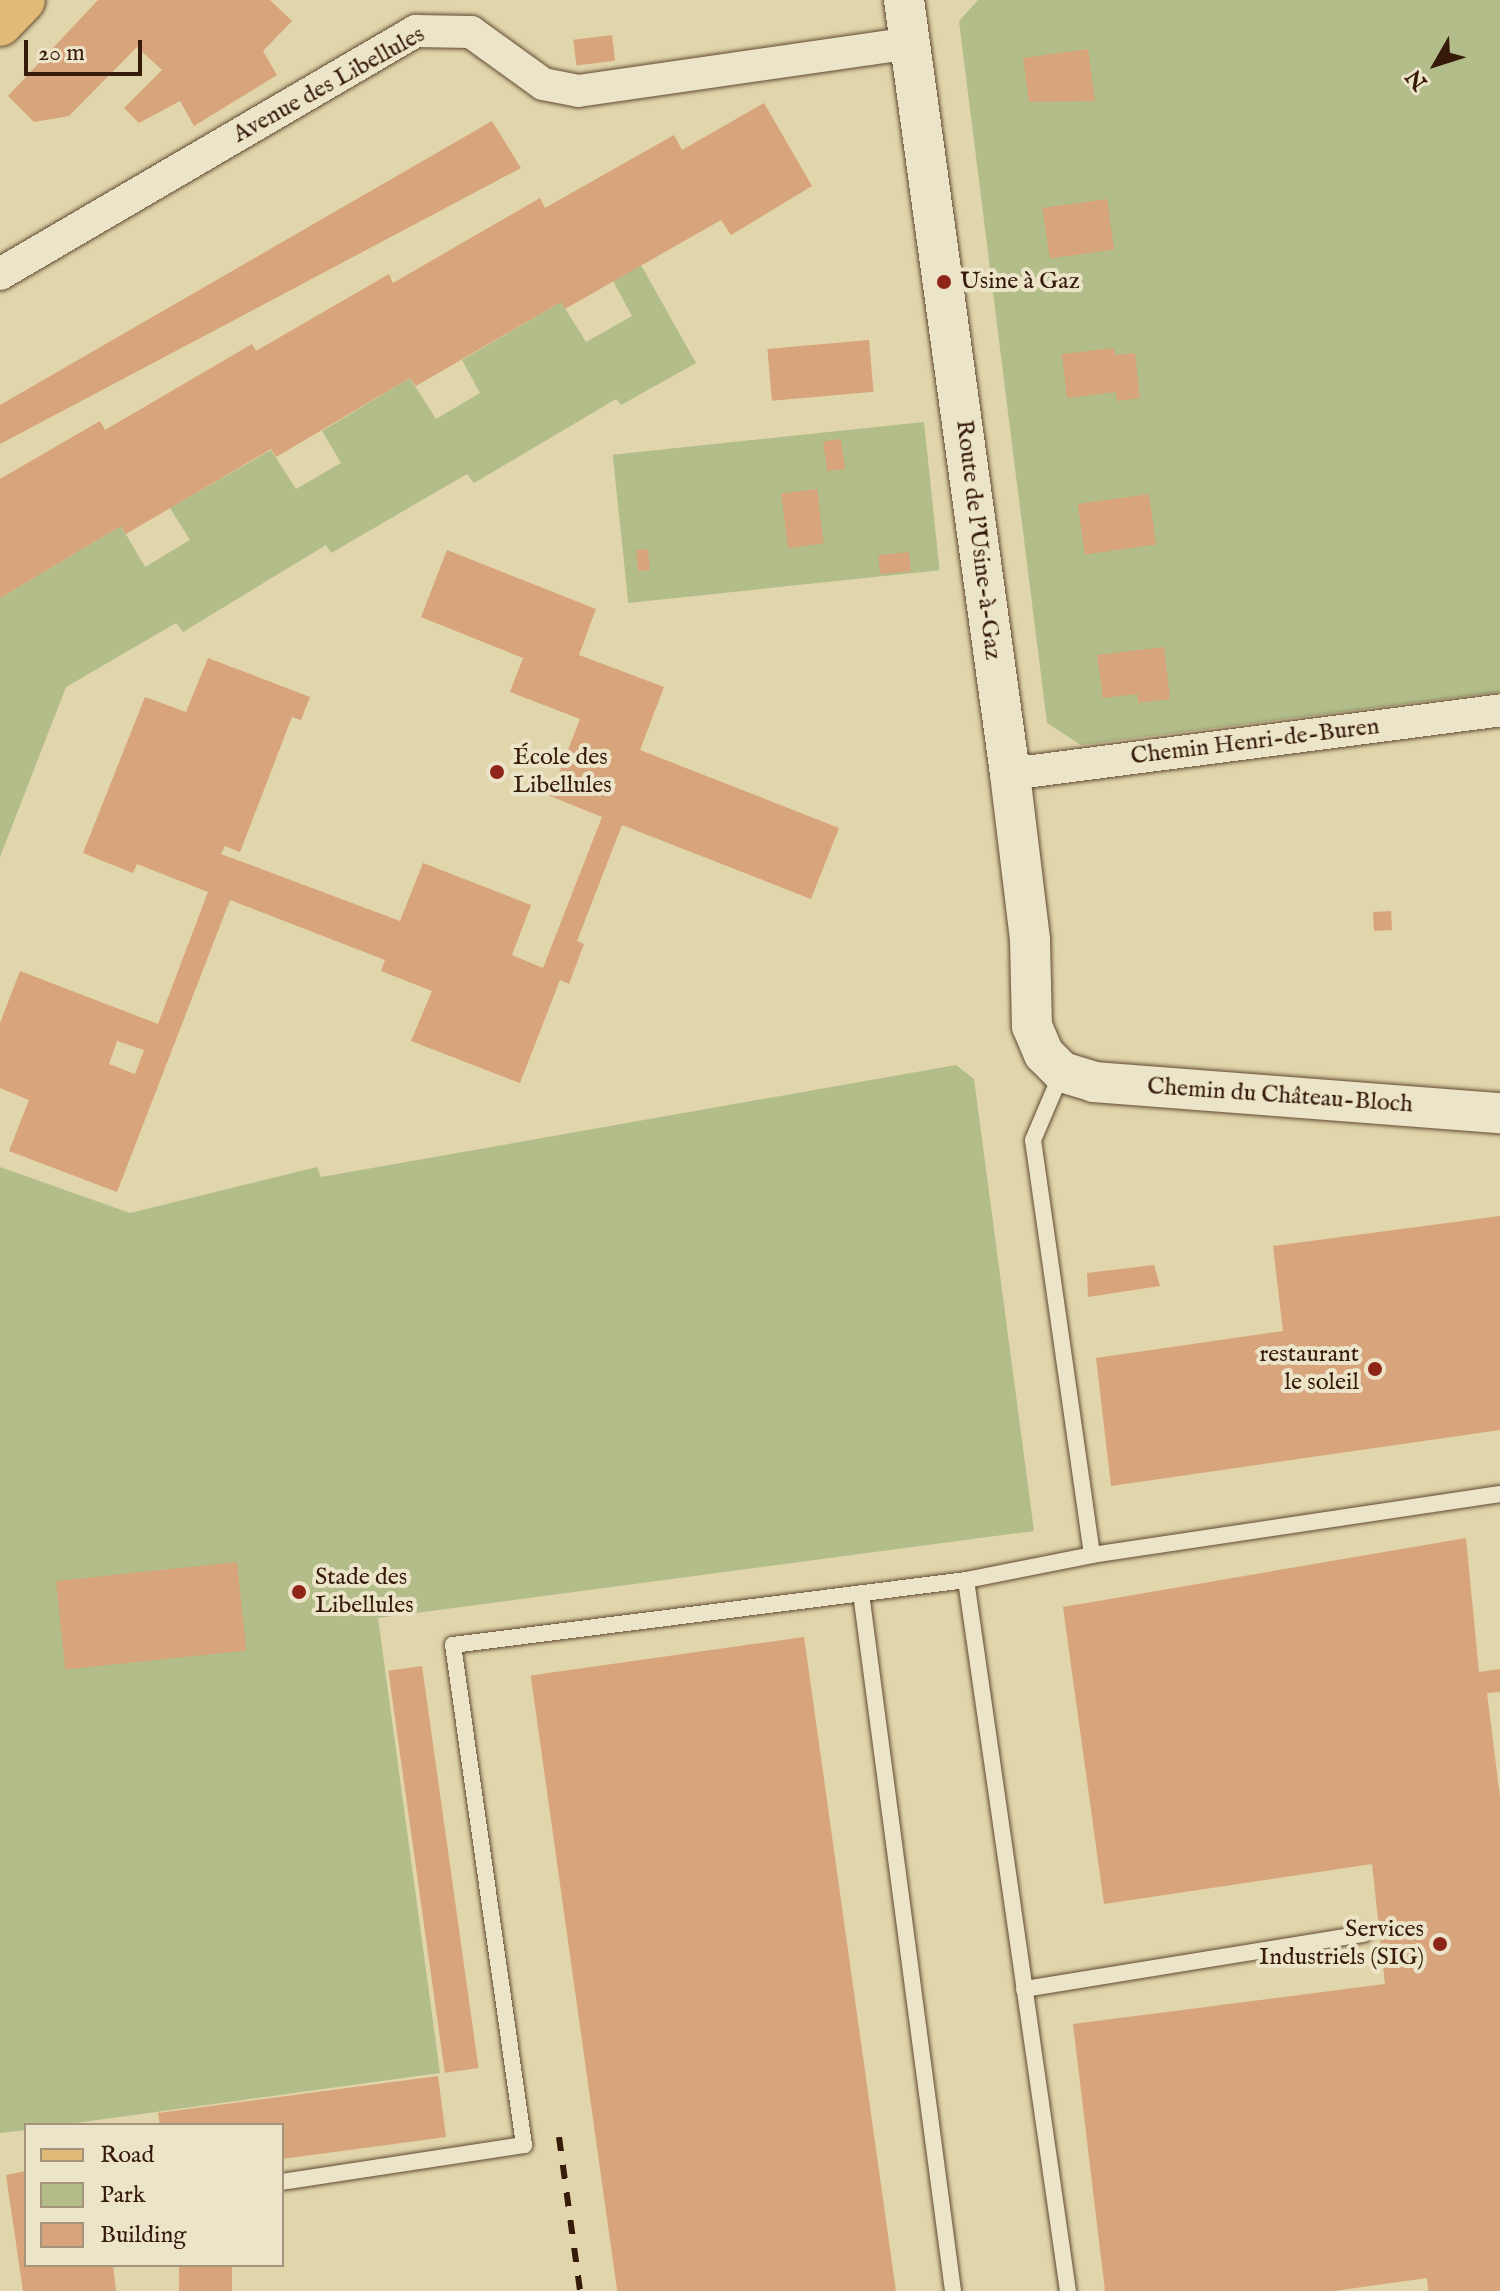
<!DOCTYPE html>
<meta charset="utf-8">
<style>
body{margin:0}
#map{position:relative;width:1500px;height:2291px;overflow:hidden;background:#e1d5ab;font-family:"IM FELL English",serif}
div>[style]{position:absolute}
.green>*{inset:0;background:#b2bd89;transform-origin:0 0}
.building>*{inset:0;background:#d7a47b;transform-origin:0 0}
.roads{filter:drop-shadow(0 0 2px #624a32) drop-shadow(0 0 2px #624a32)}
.service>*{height:16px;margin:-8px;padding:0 8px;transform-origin:8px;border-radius:8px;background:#ece4c8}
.minor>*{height:32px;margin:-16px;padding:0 16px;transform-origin:16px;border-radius:16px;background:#ece4c8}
.tertiary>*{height:40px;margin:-20px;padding:0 20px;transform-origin:20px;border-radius:20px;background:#ece4c8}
.primary>*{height:44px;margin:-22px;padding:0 22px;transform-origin:22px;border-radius:22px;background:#e0ba76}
.rail>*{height:6px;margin-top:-3px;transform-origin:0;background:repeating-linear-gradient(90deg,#371b0a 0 14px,transparent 0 28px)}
.dots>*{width:22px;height:22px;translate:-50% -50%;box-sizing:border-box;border:4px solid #ece4c8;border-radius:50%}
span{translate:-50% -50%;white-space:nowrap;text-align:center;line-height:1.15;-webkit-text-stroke:8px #ece4c8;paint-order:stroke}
.street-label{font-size:24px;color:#371b0a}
.poi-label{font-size:24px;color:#371b0a}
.left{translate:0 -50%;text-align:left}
.right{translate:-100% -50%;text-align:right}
.legend{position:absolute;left:24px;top:2123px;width:260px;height:144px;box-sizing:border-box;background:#ece4c8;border:2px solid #a4947c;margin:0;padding:10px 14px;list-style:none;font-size:24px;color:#371b0a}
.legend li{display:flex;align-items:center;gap:16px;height:40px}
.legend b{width:40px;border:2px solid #a4947c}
.north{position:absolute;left:1396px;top:24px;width:80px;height:80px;-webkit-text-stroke:6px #ece4c8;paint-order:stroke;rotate:231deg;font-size:22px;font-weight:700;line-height:32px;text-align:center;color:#371b0a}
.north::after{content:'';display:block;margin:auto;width:28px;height:36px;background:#371b0a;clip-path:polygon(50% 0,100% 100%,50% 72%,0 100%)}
.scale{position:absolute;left:24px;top:40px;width:118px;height:36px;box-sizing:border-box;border:4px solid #371b0a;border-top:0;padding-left:10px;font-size:24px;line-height:28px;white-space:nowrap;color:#371b0a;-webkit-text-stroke:6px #ece4c8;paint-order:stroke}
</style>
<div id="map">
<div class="green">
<i style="clip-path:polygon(978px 0,1500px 0,1500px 692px,1081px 745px,1047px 723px,959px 21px)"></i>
<i style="clip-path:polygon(641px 265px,696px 363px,621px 405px,616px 399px,474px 483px,467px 474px,331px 553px,326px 545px,183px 632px,176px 623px,66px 687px,0 857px,0 598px,121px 526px,145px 567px,190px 540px,170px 508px,271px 450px,296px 489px,341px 463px,322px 431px,410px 378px,436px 419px,480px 393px,462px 360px,561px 302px,586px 342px,632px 316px,613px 281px)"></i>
<i style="left:924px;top:422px;width:149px;height:313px;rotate:84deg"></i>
<i style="clip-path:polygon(956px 1065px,974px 1079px,1034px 1531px,378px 1618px,440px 2073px,61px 2125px,26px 2125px,26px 2130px,0 2133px,0 1167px,130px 1213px,317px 1167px,321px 1177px)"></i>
</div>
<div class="building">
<i style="clip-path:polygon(98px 0,270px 0,292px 21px,263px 51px,277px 75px,194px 126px,180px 101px,139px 123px,124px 108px,162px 70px,137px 47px,69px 116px,34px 122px,8px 96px)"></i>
<i style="left:612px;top:35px;width:26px;height:39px;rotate:83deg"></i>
<i style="clip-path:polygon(1088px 49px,1095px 101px,1029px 102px,1023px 58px)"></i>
<i style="clip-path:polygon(764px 103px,812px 186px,731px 235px,721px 220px,565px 309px,561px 302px,416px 386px,410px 378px,276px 457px,271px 449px,126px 534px,121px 526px,0 598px,0 479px,100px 421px,105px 430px,252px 344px,256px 351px,389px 274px,393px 283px,540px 198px,545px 208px,674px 135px,682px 150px)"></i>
<i style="clip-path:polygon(492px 121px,521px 168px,0 444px,0 405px)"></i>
<i style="left:1107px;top:199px;width:51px;height:65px;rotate:82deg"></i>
<i style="left:869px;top:340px;width:52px;height:102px;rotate:85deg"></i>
<i style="clip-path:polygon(1114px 348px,1115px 355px,1135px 353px,1140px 398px,1117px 401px,1116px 392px,1067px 398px,1062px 354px)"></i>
<i style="left:841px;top:439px;width:30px;height:18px;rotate:82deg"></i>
<i style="left:817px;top:489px;width:55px;height:36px;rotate:83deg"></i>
<i style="left:1149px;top:494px;width:51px;height:72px;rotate:82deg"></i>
<i style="left:648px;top:549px;width:21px;height:12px;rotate:85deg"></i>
<i style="clip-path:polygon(evenodd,447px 550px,596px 609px,579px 655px,664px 687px,640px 750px,839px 828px,811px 899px,622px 825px,577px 941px,584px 944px,569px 984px,560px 980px,520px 1083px,411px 1041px,432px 991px,381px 971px,385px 960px,230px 900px,117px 1192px,9px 1151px,29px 1100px,0 1088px,0 1023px,20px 971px,158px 1024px,208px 892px,137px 864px,133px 873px,83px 853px,145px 697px,186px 712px,208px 658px,310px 697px,301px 720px,292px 717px,240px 852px,225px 846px,221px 854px,400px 921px,423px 863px,531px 905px,512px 955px,543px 968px,602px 817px,550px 796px,580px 719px,510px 692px,523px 658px,421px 617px,447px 550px,117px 1041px,144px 1050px,135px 1074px,109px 1064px,117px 1041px)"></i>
<i style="left:909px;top:552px;width:19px;height:31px;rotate:84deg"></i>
<i style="clip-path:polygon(1164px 647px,1170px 699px,1138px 703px,1137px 694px,1103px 698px,1097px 655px)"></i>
<i style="left:1391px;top:911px;width:19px;height:18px;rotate:87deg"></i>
<i style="clip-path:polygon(1500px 1216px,1500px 1430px,1111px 1486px,1096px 1358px,1283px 1331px,1273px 1246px)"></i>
<i style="clip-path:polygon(1154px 1265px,1160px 1286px,1088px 1297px,1087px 1273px)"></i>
<i style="clip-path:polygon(1466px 1538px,1479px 1672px,1500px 1669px,1500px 1692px,1487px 1693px,1500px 1797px,1500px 2291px,1428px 2291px,1427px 2278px,1334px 2291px,1105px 2291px,1073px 2024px,1385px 1984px,1372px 1864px,1104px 1904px,1063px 1607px)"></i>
<i style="left:237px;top:1562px;width:89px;height:182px;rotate:84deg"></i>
<i style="left:804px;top:1637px;width:660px;height:276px;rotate:82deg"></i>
<i style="left:422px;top:1666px;width:406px;height:34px;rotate:82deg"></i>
<i style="clip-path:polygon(438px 2076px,446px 2137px,282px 2159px,282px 2125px,160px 2125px,158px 2113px)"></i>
<i style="clip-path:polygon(26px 2171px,26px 2265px,113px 2265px,116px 2291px,23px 2291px,6px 2175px)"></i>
<i style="left:179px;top:2265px;width:53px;height:26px"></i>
</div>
<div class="roads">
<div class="service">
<i style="left:1062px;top:1072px;width:74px;rotate:113.1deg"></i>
<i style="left:1033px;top:1140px;width:419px;rotate:81.9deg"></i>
<i style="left:966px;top:1580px;width:718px;rotate:81.84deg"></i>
<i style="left:861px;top:1593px;width:704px;rotate:82.49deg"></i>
<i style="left:1024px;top:1989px;width:344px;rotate:-9.2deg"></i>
<i style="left:282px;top:2182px;width:245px;rotate:-8.7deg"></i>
<i style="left:524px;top:2145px;width:505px;rotate:-98.08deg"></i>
<i style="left:453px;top:1645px;width:517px;rotate:-7.22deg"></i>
<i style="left:966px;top:1580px;width:128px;rotate:-11.2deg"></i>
<i style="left:1092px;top:1555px;width:413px;rotate:-8.5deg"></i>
</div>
<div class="minor">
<i style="left:0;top:274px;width:482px;rotate:-30.3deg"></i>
<i style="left:416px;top:31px;width:55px;rotate:1deg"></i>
<i style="left:471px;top:32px;width:89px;rotate:35.8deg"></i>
<i style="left:543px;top:84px;width:36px;rotate:11deg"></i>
<i style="left:578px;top:91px;width:336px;rotate:-8.2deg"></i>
<i style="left:1010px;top:774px;width:494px;rotate:-7.4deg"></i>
</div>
<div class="tertiary">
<i style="left:904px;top:0;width:781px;rotate:82.2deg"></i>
<i style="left:1010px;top:774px;width:167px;rotate:83.1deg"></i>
<i style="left:1030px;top:940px;width:86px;rotate:88.7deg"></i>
<i style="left:1032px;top:1026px;width:30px;rotate:67deg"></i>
<i style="left:1044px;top:1054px;width:25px;rotate:45deg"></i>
<i style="left:1062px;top:1072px;width:34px;rotate:17deg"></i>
<i style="left:1094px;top:1082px;width:407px;rotate:4.4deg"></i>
</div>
<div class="primary">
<i style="left:0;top:24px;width:33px;rotate:-46deg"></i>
</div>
</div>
<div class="rail">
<i style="left:559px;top:2137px;width:155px;rotate:82.2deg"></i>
</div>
<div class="dots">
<i style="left:944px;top:282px;background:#8f2418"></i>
<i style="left:497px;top:772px;background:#8f2418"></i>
<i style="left:1375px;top:1369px;background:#8f2418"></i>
<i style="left:299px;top:1592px;background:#8f2418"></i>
<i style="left:1440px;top:1944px;background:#8f2418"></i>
</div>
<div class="street-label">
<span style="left:329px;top:85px;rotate:-29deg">Avenue des Libellules</span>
<span style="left:978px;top:540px;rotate:83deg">Route de l'Usine-à-Gaz</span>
<span style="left:1255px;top:742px;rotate:-7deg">Chemin Henri-de-Buren</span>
<span style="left:1280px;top:1096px;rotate:4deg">Chemin du Château-Bloch</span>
</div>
<div class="poi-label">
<span class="left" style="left:960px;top:282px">Usine à Gaz</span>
<span class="left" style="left:513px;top:772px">École des<br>Libellules</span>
<span class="right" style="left:1359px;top:1369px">restaurant<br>le soleil</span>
<span class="left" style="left:315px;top:1592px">Stade des<br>Libellules</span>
<span class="right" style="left:1424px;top:1944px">Services<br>Industriels (SIG)</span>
</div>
<ul class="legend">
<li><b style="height:10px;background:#e0ba76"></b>Road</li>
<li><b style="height:22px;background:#b2bd89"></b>Park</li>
<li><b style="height:22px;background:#d7a47b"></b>Building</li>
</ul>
<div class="north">N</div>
<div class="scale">20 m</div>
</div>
